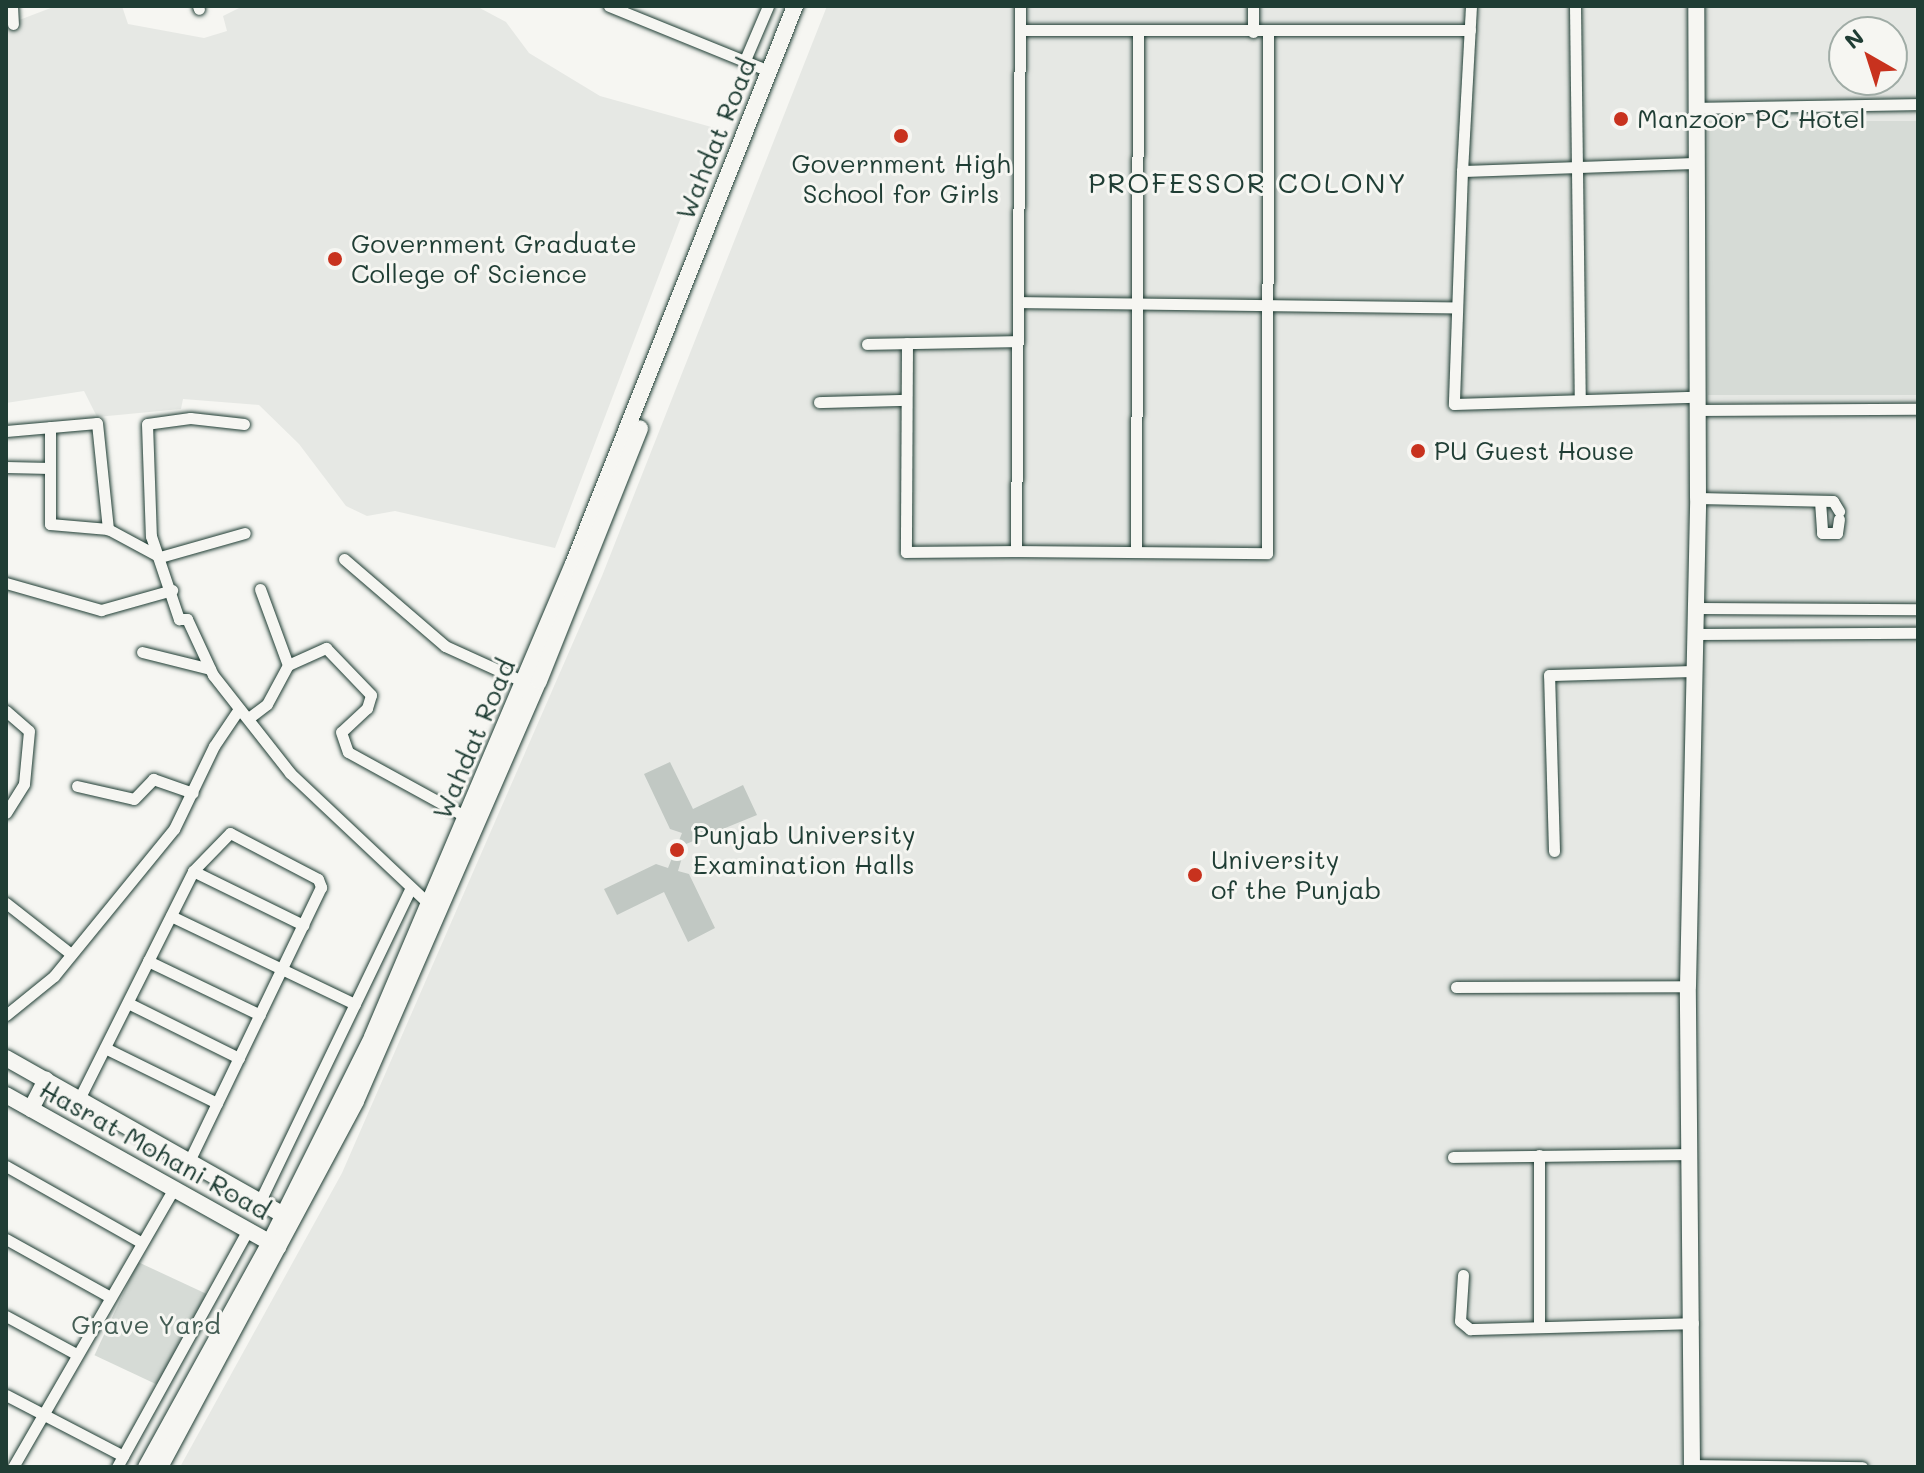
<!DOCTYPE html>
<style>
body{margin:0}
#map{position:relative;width:1924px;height:1473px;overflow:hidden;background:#f6f6f2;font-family:Mali,sans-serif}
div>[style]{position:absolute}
.built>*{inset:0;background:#e6e8e4}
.green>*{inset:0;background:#d6dbd6;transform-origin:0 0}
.building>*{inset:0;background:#c1c8c3}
.roads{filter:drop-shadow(0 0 2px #1f3d34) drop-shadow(0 0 2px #1f3d34)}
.street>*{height:11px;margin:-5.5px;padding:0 5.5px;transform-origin:5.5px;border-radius:5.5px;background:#f6f6f2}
.secondary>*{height:16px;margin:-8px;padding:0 8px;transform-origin:8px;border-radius:8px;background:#f6f6f2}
.dots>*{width:22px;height:22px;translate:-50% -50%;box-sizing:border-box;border:4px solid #f6f6f2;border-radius:50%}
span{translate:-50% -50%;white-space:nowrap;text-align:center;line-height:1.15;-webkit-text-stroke:6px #f6f6f2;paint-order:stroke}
.poi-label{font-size:26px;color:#1f3d34}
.left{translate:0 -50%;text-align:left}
.street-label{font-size:26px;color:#1f3d34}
.park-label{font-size:26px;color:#445d54}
.neighbourhood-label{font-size:28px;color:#1f3d34;letter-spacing:2px}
.frame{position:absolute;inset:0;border:8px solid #1f3d34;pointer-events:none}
.north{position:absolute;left:1828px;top:16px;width:80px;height:80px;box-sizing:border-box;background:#f6f6f2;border:2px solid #a0aca6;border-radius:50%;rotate:321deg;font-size:22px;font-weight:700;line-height:32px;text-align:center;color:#1f3d34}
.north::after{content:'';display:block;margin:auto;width:28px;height:36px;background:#c8321e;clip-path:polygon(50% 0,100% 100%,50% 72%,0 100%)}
</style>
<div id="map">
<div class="built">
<i style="clip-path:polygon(56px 6px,122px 6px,128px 24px,204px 38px,227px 31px,223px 16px,243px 6px,476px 6px,506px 22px,529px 53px,600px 96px,715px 128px,555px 548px,395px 511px,367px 516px,346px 506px,299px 444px,259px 405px,183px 399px,181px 409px,97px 417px,84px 391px,6px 403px,6px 25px)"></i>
<i style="clip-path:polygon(evenodd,827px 6px,1918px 6px,1918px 1467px,180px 1467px,342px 1173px,602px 576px,827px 6px,1844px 32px,1892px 32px,1892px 80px,1844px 80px,1844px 32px)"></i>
</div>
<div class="green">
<i style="left:1708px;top:121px;width:210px;height:274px"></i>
<i style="left:138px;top:1262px;width:77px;height:103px;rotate:25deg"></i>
</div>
<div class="building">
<i style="clip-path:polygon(670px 762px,693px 809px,743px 785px,757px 815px,686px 844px,678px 871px,689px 874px,715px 928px,688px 942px,664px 892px,617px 915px,604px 889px,656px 864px,668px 868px,682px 833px,670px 829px,644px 774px)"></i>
</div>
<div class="roads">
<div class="street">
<i style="left:12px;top:6px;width:18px;rotate:87deg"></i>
<i style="left:198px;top:6px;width:3px;rotate:72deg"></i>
<i style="left:609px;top:6px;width:173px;rotate:22.1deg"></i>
<i style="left:1253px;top:6px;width:26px;rotate:90deg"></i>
<i style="left:1471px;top:6px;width:165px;rotate:93.1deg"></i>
<i style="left:1462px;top:171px;width:234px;rotate:-2deg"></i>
<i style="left:1575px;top:6px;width:394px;rotate:89.3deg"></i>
<i style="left:1020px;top:30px;width:450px"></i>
<i style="left:745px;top:60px;width:59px;rotate:-66.9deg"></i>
<i style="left:1695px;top:108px;width:223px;rotate:-1deg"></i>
<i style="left:1462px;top:171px;width:233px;rotate:92deg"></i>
<i style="left:1454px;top:404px;width:241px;rotate:-1.7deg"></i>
<i style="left:1018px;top:302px;width:436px;rotate:0.7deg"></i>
<i style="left:907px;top:343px;width:209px;rotate:90.3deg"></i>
<i style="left:906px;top:552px;width:110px;rotate:-0.5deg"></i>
<i style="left:1016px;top:551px;width:545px;rotate:-89.58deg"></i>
<i style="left:867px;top:344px;width:151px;rotate:-1.1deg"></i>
<i style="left:819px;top:402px;width:84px;rotate:-1.4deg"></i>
<i style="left:1695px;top:410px;width:223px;rotate:-0.3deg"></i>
<i style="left:244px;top:424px;width:54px;rotate:-173.7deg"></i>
<i style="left:190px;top:418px;width:43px;rotate:172.1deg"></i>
<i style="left:147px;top:424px;width:112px;rotate:88deg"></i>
<i style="left:151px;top:536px;width:88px;rotate:71.4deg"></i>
<i style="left:179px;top:619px;width:8px"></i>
<i style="left:187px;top:619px;width:62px;rotate:65.1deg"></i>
<i style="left:213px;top:675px;width:125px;rotate:51.8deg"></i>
<i style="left:290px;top:773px;width:194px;rotate:43.3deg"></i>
<i style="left:50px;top:427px;width:41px;rotate:90deg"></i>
<i style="left:6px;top:431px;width:91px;rotate:-5deg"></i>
<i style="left:97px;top:423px;width:107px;rotate:84.1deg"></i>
<i style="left:6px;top:467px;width:44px;rotate:1.3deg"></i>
<i style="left:50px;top:468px;width:56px;rotate:90deg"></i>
<i style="left:50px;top:524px;width:58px;rotate:4.9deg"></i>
<i style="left:108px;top:529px;width:59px;rotate:28.3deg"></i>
<i style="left:160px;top:557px;width:88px;rotate:-15.8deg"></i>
<i style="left:1698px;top:498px;width:135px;rotate:1.3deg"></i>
<i style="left:1833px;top:501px;width:12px;rotate:59deg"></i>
<i style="left:1820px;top:501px;width:32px;rotate:86deg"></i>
<i style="left:1822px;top:533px;width:15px"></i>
<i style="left:1837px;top:533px;width:14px;rotate:-82deg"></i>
<i style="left:1016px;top:551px;width:251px;rotate:0.5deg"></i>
<i style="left:1267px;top:553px;width:521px;rotate:-89.89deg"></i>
<i style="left:1136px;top:552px;width:521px;rotate:-89.78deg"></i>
<i style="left:344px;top:559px;width:133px;rotate:40.7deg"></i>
<i style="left:445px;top:646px;width:87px;rotate:24.5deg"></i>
<i style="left:6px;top:583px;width:99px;rotate:15.9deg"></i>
<i style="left:101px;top:610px;width:74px;rotate:-15.7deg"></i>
<i style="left:260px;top:589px;width:81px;rotate:69.8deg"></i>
<i style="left:1696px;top:608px;width:222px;rotate:0.3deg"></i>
<i style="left:1697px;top:634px;width:221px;rotate:-0.3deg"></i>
<i style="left:142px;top:652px;width:70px;rotate:14deg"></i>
<i style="left:6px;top:711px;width:30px;rotate:41deg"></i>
<i style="left:29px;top:731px;width:53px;rotate:95.4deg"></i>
<i style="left:24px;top:784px;width:34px;rotate:122deg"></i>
<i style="left:250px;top:717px;width:21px;rotate:-37deg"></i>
<i style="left:267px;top:704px;width:44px;rotate:-61.7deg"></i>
<i style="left:288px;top:665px;width:42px;rotate:-24.1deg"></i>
<i style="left:326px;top:648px;width:65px;rotate:46.2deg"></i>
<i style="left:371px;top:695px;width:14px;rotate:107deg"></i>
<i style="left:367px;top:708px;width:35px;rotate:137deg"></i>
<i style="left:341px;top:732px;width:21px;rotate:71deg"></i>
<i style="left:348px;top:752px;width:135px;rotate:28.8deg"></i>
<i style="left:77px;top:786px;width:58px;rotate:12.8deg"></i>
<i style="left:134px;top:799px;width:28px;rotate:-46deg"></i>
<i style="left:153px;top:779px;width:42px;rotate:19.3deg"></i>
<i style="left:1554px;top:851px;width:176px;rotate:-91.6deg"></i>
<i style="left:1549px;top:675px;width:147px;rotate:-1.6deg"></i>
<i style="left:193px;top:871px;width:123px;rotate:26.1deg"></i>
<i style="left:6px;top:903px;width:83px;rotate:38.1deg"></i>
<i style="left:171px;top:916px;width:204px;rotate:25.6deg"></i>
<i style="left:148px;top:961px;width:124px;rotate:25.7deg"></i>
<i style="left:1456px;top:987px;width:232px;rotate:-0.2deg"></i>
<i style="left:128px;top:1003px;width:124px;rotate:26.4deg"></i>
<i style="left:6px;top:1015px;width:62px;rotate:-39.1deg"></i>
<i style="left:54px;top:976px;width:190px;rotate:-50.8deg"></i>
<i style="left:174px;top:829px;width:92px;rotate:-64.3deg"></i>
<i style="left:214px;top:746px;width:45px;rotate:-56deg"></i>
<i style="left:105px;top:1048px;width:125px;rotate:26.2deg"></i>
<i style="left:79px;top:1099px;width:255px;rotate:-63.4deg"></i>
<i style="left:193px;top:871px;width:53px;rotate:-45.8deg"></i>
<i style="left:230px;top:833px;width:99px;rotate:27.6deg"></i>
<i style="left:318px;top:879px;width:9px;rotate:69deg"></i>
<i style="left:321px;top:887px;width:304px;rotate:115.7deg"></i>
<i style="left:1453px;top:1157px;width:238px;rotate:-0.7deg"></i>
<i style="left:6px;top:1166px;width:156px;rotate:29.5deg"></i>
<i style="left:260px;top:1201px;width:344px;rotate:-64.3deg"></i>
<i style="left:6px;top:1239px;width:119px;rotate:29.1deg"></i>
<i style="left:1463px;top:1275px;width:46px;rotate:93.7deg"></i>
<i style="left:1460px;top:1321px;width:13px;rotate:39deg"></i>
<i style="left:1470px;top:1329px;width:223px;rotate:-1.5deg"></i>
<i style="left:6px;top:1316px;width:80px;rotate:28.5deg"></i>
<i style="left:1539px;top:1323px;width:168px;rotate:-90deg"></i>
<i style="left:6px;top:1395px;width:132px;rotate:27.5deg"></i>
<i style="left:1692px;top:1465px;width:170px;rotate:0.7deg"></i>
<i style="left:13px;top:1467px;width:322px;rotate:-60deg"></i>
<i style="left:117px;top:1467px;width:271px;rotate:-61.1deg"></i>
</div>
<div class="secondary">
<i style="left:6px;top:1058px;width:326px;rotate:29.5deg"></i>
<i style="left:6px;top:1095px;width:312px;rotate:29.2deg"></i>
<i style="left:31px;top:1109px;width:33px;rotate:-63deg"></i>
<i style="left:146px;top:1467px;width:257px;rotate:-61.1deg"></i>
<i style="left:270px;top:1242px;width:229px;rotate:-63.5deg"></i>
<i style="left:372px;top:1037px;width:514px;rotate:-66.98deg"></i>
<i style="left:573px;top:564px;width:601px;rotate:-68.3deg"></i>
<i style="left:160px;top:1467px;width:415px;rotate:-61.8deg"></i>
<i style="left:356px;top:1101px;width:458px;rotate:-66.5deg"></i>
<i style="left:539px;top:681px;width:272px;rotate:-68.2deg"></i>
<i style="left:1692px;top:1467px;width:481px;rotate:-90.5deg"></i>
<i style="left:1688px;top:986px;width:488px;rotate:-88.8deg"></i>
<i style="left:1698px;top:498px;width:492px;rotate:-90.2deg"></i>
</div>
</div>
<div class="dots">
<i style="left:1621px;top:119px;background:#c8321e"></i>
<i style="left:901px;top:136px;background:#c8321e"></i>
<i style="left:335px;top:259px;background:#c8321e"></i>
<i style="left:1418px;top:451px;background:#c8321e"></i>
<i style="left:677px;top:850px;background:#c8321e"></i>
<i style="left:1195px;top:875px;background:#c8321e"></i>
</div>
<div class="poi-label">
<span class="left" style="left:1637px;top:119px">Manzoor PC Hotel</span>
<span style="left:901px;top:179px">Government High<br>School for Girls</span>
<span class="left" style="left:351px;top:259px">Government Graduate<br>College of Science</span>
<span class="left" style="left:1434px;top:451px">PU Guest House</span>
<span class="left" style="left:693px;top:850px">Punjab University<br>Examination Halls</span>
<span class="left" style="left:1211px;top:875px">University<br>of the Punjab</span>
</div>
<div class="street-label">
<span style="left:716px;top:139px;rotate:-68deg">Wahdat Road</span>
<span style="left:474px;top:739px;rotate:-67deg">Wahdat Road</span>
<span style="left:155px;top:1150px;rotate:29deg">Hasrat Mohani Road</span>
</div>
<div class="park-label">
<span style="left:146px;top:1325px">Grave Yard</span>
</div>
<div class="neighbourhood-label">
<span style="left:1248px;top:182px">PROFESSOR COLONY</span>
</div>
<div class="frame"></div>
<div class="north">N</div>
</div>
